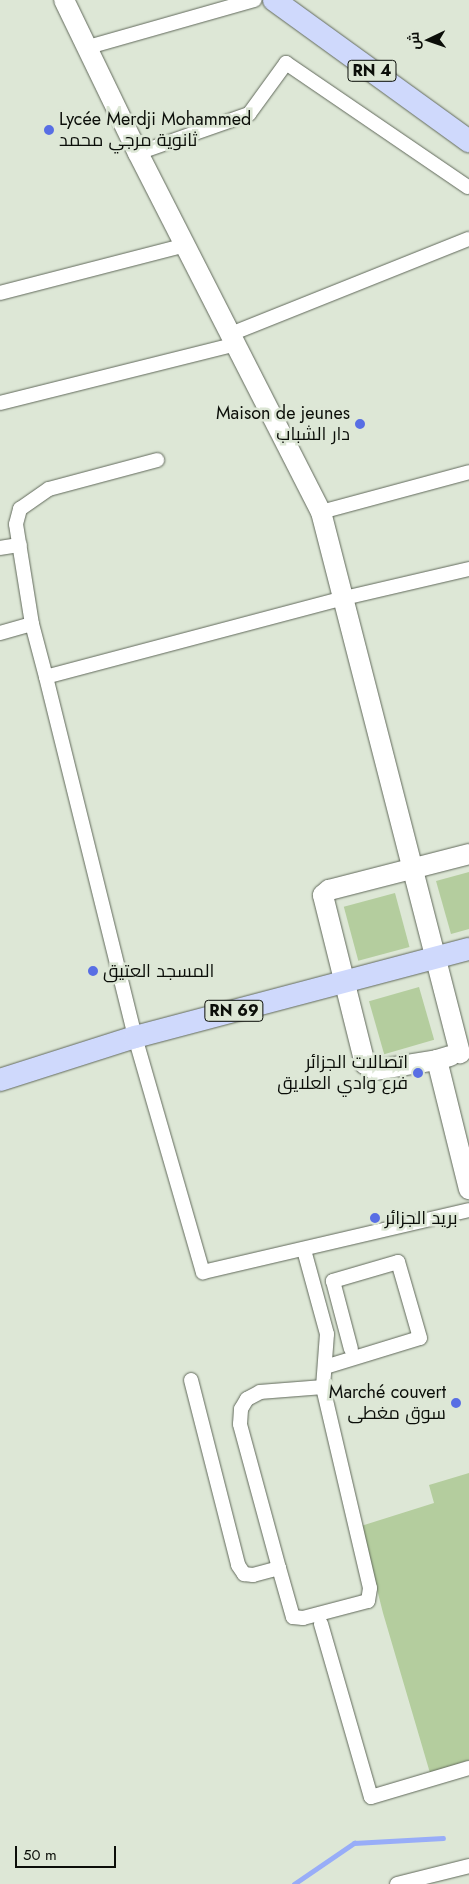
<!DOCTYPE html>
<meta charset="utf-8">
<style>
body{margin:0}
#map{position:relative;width:469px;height:1884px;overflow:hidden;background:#dde7d6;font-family:Jost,Cairo,sans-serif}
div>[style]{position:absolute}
.green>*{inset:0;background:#b4cd9e;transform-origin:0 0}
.stream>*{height:4.5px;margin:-2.25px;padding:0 2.25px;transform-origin:2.25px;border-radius:2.25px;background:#98adf8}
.roads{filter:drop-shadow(0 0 1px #61695b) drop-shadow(0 0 1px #61695b)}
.street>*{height:14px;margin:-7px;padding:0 7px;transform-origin:7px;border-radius:7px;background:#fff}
.secondary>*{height:20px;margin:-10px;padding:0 10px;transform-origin:10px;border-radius:10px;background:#fff}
.primary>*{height:22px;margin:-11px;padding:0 11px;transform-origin:11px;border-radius:11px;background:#cfd9fc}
.dots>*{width:14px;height:14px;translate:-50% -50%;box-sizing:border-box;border:2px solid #dde7d6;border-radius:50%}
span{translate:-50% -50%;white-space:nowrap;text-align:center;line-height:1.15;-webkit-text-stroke:5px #dde7d6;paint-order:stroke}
.shield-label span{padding:1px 4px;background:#dde7d6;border:1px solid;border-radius:4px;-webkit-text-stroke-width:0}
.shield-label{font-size:16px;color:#0b0e09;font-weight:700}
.poi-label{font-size:18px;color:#0b0e09}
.left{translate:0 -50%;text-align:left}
.right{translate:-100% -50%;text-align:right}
.north{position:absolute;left:404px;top:15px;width:50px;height:50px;-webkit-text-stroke:4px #dde7d6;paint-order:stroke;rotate:267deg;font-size:14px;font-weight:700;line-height:20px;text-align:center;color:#0b0e09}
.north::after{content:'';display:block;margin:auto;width:18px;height:22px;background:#0b0e09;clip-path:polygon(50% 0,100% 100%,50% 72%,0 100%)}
.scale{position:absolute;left:15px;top:1846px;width:101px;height:22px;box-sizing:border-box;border:2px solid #0b0e09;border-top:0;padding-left:6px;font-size:15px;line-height:18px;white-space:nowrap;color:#0b0e09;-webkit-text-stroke:4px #dde7d6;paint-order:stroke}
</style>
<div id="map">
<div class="green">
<i style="clip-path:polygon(469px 872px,469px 929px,451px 934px,436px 881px)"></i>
<i style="left:395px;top:893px;width:56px;height:53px;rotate:75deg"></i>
<i style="left:419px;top:987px;width:55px;height:52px;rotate:74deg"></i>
<i style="clip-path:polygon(469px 1473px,469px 1760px,430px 1773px,383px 1613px,361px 1526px,434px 1503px,429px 1485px)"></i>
</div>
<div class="stream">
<i style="left:294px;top:1884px;width:73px;rotate:-34.3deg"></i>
<i style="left:354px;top:1843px;width:89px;rotate:-3.2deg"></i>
</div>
<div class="roads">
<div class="street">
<i style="left:88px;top:47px;width:173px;rotate:-15.8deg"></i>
<i style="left:138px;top:153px;width:118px;rotate:-19.4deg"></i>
<i style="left:249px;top:114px;width:63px;rotate:-54deg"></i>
<i style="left:286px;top:63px;width:220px;rotate:34.3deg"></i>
<i style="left:0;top:293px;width:192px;rotate:-14.5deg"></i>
<i style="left:231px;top:334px;width:256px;rotate:-21.8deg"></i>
<i style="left:0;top:403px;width:244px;rotate:-14deg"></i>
<i style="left:321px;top:512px;width:153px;rotate:-15.1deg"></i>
<i style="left:0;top:548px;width:20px;rotate:-9deg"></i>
<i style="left:469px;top:569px;width:128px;rotate:166.9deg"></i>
<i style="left:344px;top:598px;width:308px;rotate:165.2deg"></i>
<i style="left:46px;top:677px;width:371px;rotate:76.1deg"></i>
<i style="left:135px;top:1037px;width:245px;rotate:73.9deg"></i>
<i style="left:203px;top:1272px;width:273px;rotate:-13.1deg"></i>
<i style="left:0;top:633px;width:33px;rotate:-16deg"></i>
<i style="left:46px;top:677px;width:55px;rotate:-104.8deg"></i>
<i style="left:32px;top:624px;width:101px;rotate:-99.1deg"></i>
<i style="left:16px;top:524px;width:16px;rotate:-75deg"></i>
<i style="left:20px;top:509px;width:35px;rotate:-35deg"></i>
<i style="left:49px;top:489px;width:112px;rotate:-15deg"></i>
<i style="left:325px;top:1367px;width:99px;rotate:-17deg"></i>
<i style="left:420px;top:1338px;width:79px;rotate:-106.1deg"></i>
<i style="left:398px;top:1262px;width:68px;rotate:163.7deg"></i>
<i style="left:333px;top:1281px;width:70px;rotate:75.2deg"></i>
<i style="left:191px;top:1380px;width:191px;rotate:75.7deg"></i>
<i style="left:238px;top:1565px;width:11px;rotate:56deg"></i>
<i style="left:244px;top:1574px;width:9px;rotate:6deg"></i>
<i style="left:253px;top:1575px;width:27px;rotate:-15deg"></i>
<i style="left:279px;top:1568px;width:51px;rotate:74.1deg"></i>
<i style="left:293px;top:1617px;width:10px;rotate:6deg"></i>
<i style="left:303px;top:1618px;width:67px;rotate:-14.7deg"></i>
<i style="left:368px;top:1601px;width:13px;rotate:-81deg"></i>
<i style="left:370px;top:1588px;width:206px;rotate:-103.2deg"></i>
<i style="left:323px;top:1387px;width:53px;rotate:-85.7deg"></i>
<i style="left:327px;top:1334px;width:87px;rotate:-105.3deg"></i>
<i style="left:279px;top:1568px;width:149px;rotate:-105.2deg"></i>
<i style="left:240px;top:1424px;width:15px;rotate:-86deg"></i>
<i style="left:241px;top:1409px;width:12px;rotate:-59deg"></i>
<i style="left:247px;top:1399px;width:15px;rotate:-28deg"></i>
<i style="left:260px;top:1392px;width:63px;rotate:-4.5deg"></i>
<i style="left:321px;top:1624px;width:180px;rotate:73.9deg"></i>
<i style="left:371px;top:1797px;width:102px;rotate:-16.5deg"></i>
<i style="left:397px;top:1884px;width:74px;rotate:-14deg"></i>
</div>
<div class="secondary">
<i style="left:64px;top:0;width:170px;rotate:64.2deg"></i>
<i style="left:138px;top:153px;width:403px;rotate:63deg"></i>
<i style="left:321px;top:512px;width:559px;rotate:75.59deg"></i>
<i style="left:450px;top:1056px;width:14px;rotate:163deg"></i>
<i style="left:437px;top:1060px;width:133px;rotate:76.1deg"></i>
<i style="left:437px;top:1060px;width:63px;rotate:170.8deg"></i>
<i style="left:375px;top:1070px;width:12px;rotate:-149deg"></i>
<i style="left:365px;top:1064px;width:174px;rotate:-104deg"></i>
<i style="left:323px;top:895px;width:8px;rotate:-40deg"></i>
<i style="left:329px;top:890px;width:145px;rotate:-14.4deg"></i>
</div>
<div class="primary">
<i style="left:274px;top:0;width:241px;rotate:35.9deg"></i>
<i style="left:0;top:1080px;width:142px;rotate:-17.7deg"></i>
<i style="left:135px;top:1037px;width:345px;rotate:-14.8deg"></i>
</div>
</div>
<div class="dots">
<i style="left:49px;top:130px;background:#586ee4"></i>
<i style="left:360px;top:424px;background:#586ee4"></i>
<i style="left:93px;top:971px;background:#586ee4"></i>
<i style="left:418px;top:1073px;background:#586ee4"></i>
<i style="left:375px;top:1218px;background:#586ee4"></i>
<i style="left:456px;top:1403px;background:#586ee4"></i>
</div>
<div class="shield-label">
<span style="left:372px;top:71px">RN 4</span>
<span style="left:234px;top:1011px">RN 69</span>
</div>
<div class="poi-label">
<span class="left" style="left:59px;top:130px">Lycée Merdji Mohammed<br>ثانوية مرجي محمد</span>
<span class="right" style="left:350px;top:424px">Maison de jeunes<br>دار الشباب</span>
<span class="left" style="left:103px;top:971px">المسجد العتيق</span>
<span class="right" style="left:408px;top:1073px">اتصالات الجزائر<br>فرع وادي العلايق</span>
<span class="left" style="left:385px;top:1218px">بريد الجزائر</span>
<span class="right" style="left:446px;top:1403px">Marché couvert<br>سوق مغطى</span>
</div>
<div class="north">ش</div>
<div class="scale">50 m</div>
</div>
